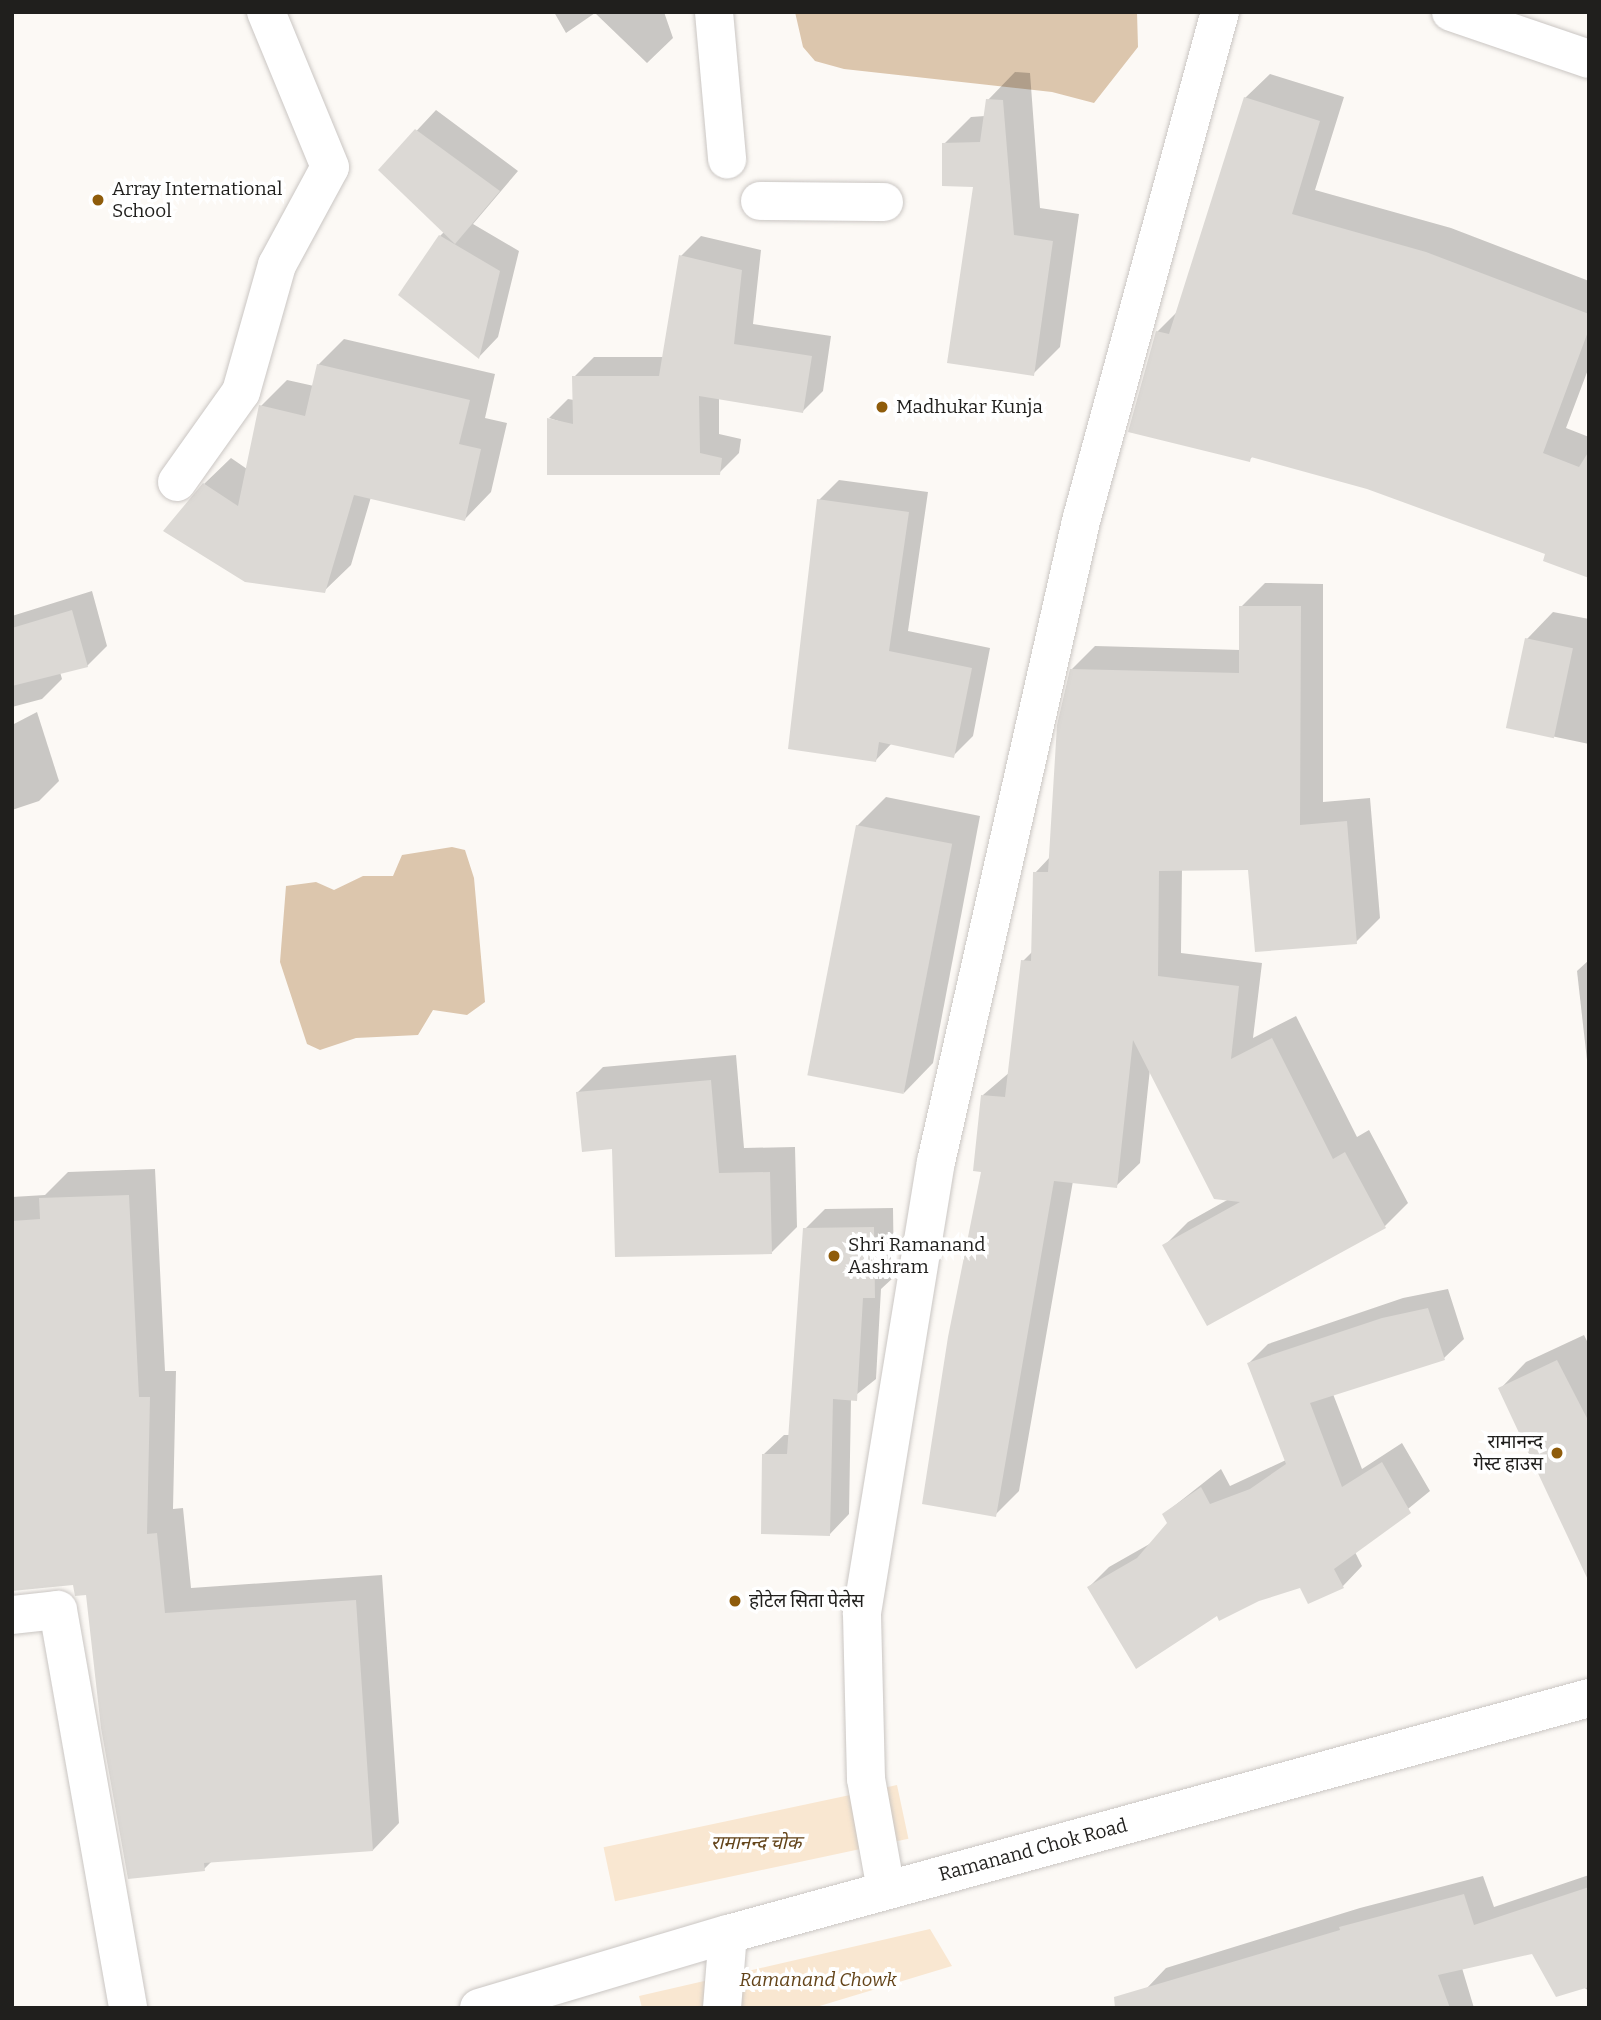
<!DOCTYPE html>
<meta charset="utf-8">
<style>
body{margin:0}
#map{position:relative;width:1601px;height:2020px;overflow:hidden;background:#fcf9f5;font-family:Bitter,"Noto Sans Devanagari",serif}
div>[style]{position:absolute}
.green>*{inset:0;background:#f9e7d1;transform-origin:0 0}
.water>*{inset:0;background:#dcc6ad}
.shadow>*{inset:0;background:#0003}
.building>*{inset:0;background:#dcd9d5;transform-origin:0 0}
.roads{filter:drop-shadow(0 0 2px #cac6c3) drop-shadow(0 0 2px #cac6c3)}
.minor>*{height:38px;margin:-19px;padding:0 19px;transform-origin:19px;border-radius:19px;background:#fff}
.tertiary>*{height:38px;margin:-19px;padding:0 19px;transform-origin:19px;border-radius:19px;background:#fff}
.secondary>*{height:38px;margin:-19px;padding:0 19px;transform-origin:19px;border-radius:19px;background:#fff}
.trunk>*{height:38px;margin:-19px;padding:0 19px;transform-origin:19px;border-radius:19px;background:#fff}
.dots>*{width:19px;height:19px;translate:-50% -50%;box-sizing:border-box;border:4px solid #fff;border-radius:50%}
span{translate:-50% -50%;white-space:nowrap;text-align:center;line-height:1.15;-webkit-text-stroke:7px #fff;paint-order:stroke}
.poi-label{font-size:19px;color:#201f1d}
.left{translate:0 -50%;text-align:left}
.right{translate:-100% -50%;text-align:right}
.park-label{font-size:19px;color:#63441a;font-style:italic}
.street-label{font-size:19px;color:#201f1d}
.frame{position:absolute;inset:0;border:14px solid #201f1d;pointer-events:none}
</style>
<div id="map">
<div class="green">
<i style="left:897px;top:1785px;width:55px;height:300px;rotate:78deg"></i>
<i style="clip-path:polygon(930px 1929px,952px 1966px,813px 2008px,642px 2008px,639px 1996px)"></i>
</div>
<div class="water">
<i style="clip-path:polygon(795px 12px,1137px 12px,1138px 47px,1094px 103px,1052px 92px,844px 69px,815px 61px,803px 47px)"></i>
<i style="clip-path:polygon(452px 847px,465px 850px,474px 878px,485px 1002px,467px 1015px,433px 1010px,418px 1035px,356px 1038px,320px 1050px,307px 1044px,280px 962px,286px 886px,316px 882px,334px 890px,363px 876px,393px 876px,402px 855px)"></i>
</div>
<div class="shadow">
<i style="clip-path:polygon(554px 12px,664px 12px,673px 38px,647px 63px,595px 13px,566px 33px)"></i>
<i style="clip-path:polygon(1015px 72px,1030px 73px,1040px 208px,1079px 214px,1060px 347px,1033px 374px,975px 185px,944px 144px,971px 117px,985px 116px,988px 100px)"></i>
<i style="clip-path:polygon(1270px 74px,1344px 97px,1315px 190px,1451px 228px,1589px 281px,1589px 367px,1566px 428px,1589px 437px,1589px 577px,1548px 553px,1367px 487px,1253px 456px,1249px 460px,1157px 332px,1179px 310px,1245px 98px)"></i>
<i style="clip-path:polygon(436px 110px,518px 171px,473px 224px,519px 251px,498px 337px,479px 357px,440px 236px,444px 232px,380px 170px)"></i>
<i style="clip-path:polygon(701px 236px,761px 250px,753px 324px,831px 336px,823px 391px,803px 411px,719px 398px,719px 434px,741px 439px,739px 453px,719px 473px,549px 418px,568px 399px,574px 400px,574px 377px,594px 357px,664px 357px,681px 256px)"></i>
<i style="clip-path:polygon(344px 339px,495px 374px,485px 418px,507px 423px,491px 492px,465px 519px,371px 497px,351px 565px,324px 591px,204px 484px,231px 458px,247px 469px,261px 406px,287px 380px,314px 386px,318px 365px)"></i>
<i style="clip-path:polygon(839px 480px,928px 492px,908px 631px,990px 648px,973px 736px,953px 756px,892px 743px,876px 760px,819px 500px)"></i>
<i style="clip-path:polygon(1265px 583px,1323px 584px,1323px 802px,1370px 798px,1380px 918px,1356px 942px,1250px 868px,1182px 869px,1181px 953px,1262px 963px,1253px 1038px,1296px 1016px,1357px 1137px,1369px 1130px,1408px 1203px,1384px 1227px,1164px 1246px,1188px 1222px,1229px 1199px,1150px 1069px,1140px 1163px,1116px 1186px,1073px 1181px,1019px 1491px,995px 1515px,983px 1095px,1010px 1072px,1023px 961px,1033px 951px,1035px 873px,1051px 856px,1072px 669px,1095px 646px,1241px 650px,1241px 607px)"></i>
<i style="clip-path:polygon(92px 591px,107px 646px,87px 666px,60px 672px,62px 679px,42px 699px,12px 707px,12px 616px)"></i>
<i style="clip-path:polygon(1553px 612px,1589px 619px,1589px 744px,1509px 727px,1527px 639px)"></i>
<i style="clip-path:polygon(37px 712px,59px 781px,39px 801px,12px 810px,12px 725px)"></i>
<i style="clip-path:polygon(886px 797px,980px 816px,933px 1063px,904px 1093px,857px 826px)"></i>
<i style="clip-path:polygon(1589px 960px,1589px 1078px,1577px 971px)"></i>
<i style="clip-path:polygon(736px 1055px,744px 1148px,795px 1147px,797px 1227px,772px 1252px,614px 1147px,578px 1092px,603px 1067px)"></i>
<i style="clip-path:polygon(155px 1169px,165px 1371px,176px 1371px,173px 1509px,183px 1508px,191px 1588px,382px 1575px,399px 1823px,373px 1850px,213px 1860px,204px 1869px,88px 1593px,74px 1583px,12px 1589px,12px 1197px,45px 1195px,68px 1172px)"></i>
<i style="clip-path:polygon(893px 1208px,894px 1277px,881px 1289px,876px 1379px,851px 1399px,849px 1514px,830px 1534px,764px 1454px,784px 1435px,790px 1435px,805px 1229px,825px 1209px)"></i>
<i style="clip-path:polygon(1448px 1289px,1464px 1339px,1444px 1358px,1333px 1394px,1362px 1469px,1402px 1443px,1430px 1491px,1355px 1552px,1362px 1566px,1343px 1586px,1301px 1586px,1217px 1613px,1089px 1587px,1109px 1567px,1153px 1542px,1169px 1523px,1164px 1514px,1221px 1469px,1230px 1486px,1286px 1460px,1249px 1363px,1268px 1344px,1403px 1298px)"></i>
<i style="clip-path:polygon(1584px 1335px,1589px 1345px,1589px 1524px,1500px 1389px,1526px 1362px)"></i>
<i style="clip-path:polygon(1589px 1875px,1589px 1991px,1532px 1952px,1462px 1968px,1474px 2008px,1390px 2008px,1147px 1988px,1166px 1968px,1360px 1908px,1483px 1876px,1494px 1907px)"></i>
</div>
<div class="building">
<i style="clip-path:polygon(1244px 97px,1320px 121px,1292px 214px,1426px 252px,1589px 314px,1589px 329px,1543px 453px,1579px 467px,1589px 451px,1589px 578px,1543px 561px,1545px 554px,1367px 489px,1251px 457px,1250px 462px,1128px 432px,1156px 331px,1169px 334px)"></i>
<i style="clip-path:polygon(986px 99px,1003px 100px,1014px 235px,1053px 241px,1034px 376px,947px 363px,973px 187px,942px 186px,942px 143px,980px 142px)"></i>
<i style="clip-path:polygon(415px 129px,500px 191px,455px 244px,378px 170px)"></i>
<i style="clip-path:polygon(439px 235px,500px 271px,479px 359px,398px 295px)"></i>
<i style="clip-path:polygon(679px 255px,742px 270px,734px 344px,812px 356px,803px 413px,699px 396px,700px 453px,722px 458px,720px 475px,547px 475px,547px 418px,573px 424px,572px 376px,659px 376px)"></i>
<i style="clip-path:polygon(317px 364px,470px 400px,459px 444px,481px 449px,465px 521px,354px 495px,325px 593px,245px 582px,163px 531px,203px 483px,238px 506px,259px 405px,305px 416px)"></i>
<i style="clip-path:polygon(817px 499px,909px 512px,889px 651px,972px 668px,954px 758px,879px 742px,876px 762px,788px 749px)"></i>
<i style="clip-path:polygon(1239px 606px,1301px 606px,1300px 825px,1347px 821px,1357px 944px,1255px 952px,1248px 870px,1159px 871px,1158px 976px,1239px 986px,1231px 1059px,1272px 1038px,1333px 1159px,1345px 1152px,1386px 1228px,1207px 1326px,1162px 1245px,1240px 1202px,1214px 1199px,1133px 1040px,1117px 1188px,1054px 1181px,996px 1517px,922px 1504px,948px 1337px,981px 1172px,973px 1171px,981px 1095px,1005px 1097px,1021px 960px,1031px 961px,1033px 872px,1048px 872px,1057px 725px,1070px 669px,1239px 673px)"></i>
<i style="clip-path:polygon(72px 610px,88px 667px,12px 686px,12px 628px)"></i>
<i style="left:1525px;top:638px;width:49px;height:92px;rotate:12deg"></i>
<i style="left:856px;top:825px;width:98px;height:255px;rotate:11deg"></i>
<i style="clip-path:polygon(711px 1080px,719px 1173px,770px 1172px,772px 1254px,615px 1257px,612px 1149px,582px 1152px,576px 1092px)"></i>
<i style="clip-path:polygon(129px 1195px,139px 1397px,150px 1397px,147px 1534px,157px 1533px,165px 1613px,356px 1600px,373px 1851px,204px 1863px,205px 1871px,128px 1879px,101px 1728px,86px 1595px,75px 1596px,73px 1585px,12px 1591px,12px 1221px,40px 1219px,39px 1198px)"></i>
<i style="clip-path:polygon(874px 1227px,875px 1298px,863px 1298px,857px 1401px,833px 1399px,830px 1536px,761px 1534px,762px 1454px,787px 1454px,803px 1228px)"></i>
<i style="clip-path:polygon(1428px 1308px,1445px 1360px,1310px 1403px,1342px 1487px,1382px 1462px,1411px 1513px,1334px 1569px,1344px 1588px,1308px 1604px,1300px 1588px,1259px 1601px,1219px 1621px,1217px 1616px,1136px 1669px,1087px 1587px,1137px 1558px,1167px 1523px,1162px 1514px,1201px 1487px,1210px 1504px,1250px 1489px,1286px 1464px,1247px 1363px,1382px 1318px)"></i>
<i style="clip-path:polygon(1557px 1360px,1589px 1422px,1589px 1582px,1498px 1388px)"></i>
<i style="clip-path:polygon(1589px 1887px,1589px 1987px,1556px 1997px,1532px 1954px,1438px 1975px,1450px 2008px,1115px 2008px,1114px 1997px,1340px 1930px,1339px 1927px,1464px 1894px,1474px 1925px)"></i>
</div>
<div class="roads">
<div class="minor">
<i style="left:714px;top:12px;width:148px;rotate:84.9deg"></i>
<i style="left:1451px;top:12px;width:146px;rotate:18.8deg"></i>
<i style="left:760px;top:201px;width:124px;rotate:0.5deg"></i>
<i style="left:177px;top:482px;width:110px;rotate:-54.6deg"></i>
<i style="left:241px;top:392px;width:132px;rotate:-74.2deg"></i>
<i style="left:277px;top:265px;width:111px;rotate:-61.6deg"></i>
<i style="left:330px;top:167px;width:168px;rotate:-112.4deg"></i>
<i style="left:12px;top:1615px;width:46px;rotate:-6.2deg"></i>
<i style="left:58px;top:1610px;width:404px;rotate:80deg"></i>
</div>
<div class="tertiary">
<i style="left:722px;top:2008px;width:74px;rotate:-85.4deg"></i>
</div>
<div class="secondary">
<i style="left:886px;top:1890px;width:113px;rotate:-100.2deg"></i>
<i style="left:866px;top:1779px;width:166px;rotate:-91.4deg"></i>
<i style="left:862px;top:1613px;width:457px;rotate:-80.7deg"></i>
<i style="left:936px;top:1162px;width:657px;rotate:-77.25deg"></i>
<i style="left:1081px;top:521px;width:528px;rotate:-74.73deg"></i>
</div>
<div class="trunk">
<i style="left:479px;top:2008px;width:260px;rotate:-16.6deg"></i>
<i style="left:728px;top:1934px;width:893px;rotate:-15.33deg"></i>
</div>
</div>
<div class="dots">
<i style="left:98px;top:200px;background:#8f5c0b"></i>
<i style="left:882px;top:407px;background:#8f5c0b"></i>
<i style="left:834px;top:1256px;background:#8f5c0b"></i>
<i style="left:1557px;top:1453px;background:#8f5c0b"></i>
<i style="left:735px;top:1601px;background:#8f5c0b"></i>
</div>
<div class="poi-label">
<span class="left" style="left:112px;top:200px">Array International<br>School</span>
<span class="left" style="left:896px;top:407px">Madhukar Kunja</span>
<span class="left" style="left:848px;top:1256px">Shri Ramanand<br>Aashram</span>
<span class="right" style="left:1543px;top:1453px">रामानन्द<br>गेस्ट हाउस</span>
<span class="left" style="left:749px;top:1601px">होटेल सिता पेलेस</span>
</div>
<div class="park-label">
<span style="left:756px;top:1843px">रामानन्द चोक</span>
<span style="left:818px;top:1980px">Ramanand Chowk</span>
</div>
<div class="street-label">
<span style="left:1033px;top:1850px;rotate:-15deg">Ramanand Chok Road</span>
</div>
<div class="frame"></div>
</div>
